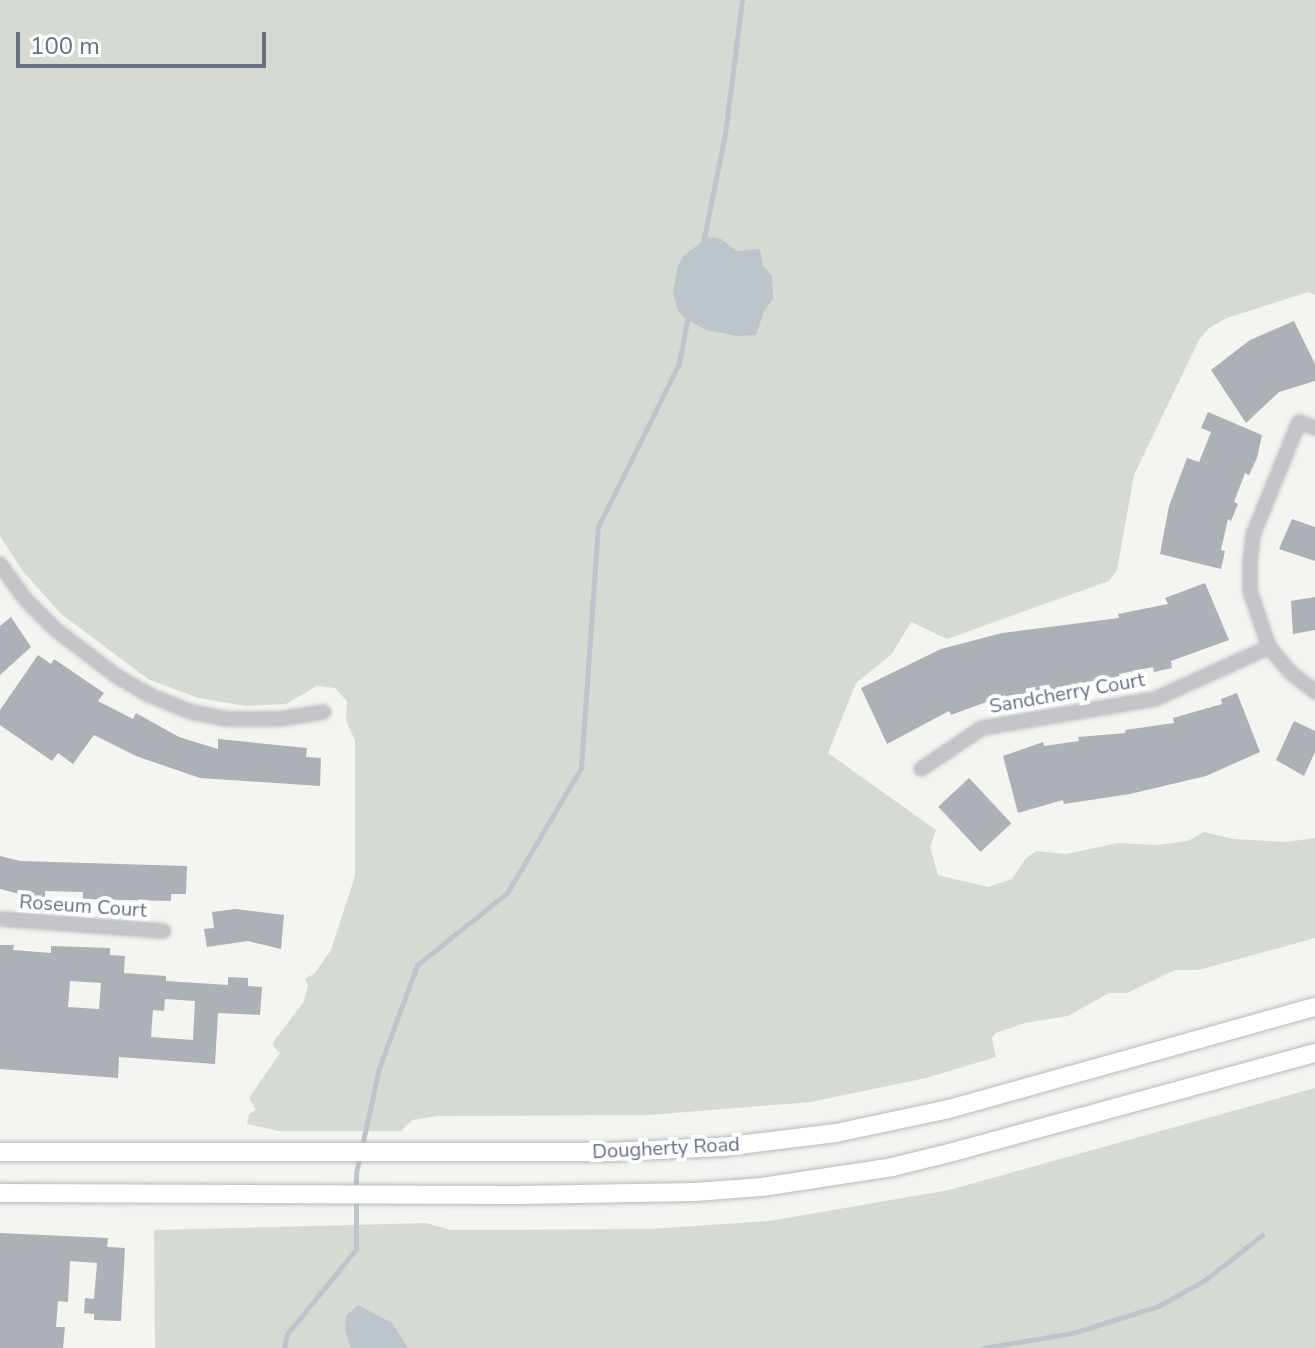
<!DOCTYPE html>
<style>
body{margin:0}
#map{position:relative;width:1315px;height:1348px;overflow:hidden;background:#f4f5f1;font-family:"Nunito Sans",sans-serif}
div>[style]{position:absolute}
.green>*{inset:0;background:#d5dbd2}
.water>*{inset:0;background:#bbc5cb}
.stream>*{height:5px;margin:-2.5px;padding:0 2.5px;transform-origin:2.5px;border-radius:2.5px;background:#bbc5cb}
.building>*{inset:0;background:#abb1b6;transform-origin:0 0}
.roads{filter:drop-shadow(0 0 2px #b5b8bd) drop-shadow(0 0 2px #b5b8bd)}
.street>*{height:12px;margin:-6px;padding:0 6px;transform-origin:6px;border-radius:6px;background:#c3c5c9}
.secondary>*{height:18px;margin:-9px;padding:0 9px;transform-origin:9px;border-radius:9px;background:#fff}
span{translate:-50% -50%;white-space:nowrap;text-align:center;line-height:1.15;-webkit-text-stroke:8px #fff;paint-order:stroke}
.street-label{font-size:20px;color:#657181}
.scale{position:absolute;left:16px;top:32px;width:250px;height:36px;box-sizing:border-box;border:4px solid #657181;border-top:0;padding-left:10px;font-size:24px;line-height:28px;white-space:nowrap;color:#657181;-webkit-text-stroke:6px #fff;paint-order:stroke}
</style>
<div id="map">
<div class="green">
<i style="clip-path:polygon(0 0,1315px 0,1315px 295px,1308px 292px,1227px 318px,1209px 328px,1199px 340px,1134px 475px,1117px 570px,1109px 581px,947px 639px,911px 622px,892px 654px,856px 683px,828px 753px,936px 830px,930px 847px,938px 875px,988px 887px,1012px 879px,1026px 858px,1037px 851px,1066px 854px,1118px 843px,1157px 845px,1188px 841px,1204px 832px,1234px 839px,1286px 842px,1315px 838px,1315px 938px,1199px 970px,1175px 970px,1127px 993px,1109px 993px,1068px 1016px,1025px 1023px,996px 1033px,992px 1038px,996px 1057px,926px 1078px,811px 1102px,649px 1115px,438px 1116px,412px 1120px,401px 1131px,278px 1131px,247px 1124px,249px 1114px,256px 1110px,249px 1098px,280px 1053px,273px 1046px,274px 1041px,303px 1003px,308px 986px,305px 979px,315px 973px,331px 950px,355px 876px,355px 740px,346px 721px,347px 701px,335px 688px,317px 686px,286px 704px,246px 706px,198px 698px,148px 679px,61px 614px,22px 570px,0 536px)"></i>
<i style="clip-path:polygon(1315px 1088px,1315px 1348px,155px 1348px,154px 1230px,426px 1223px,451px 1230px,650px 1229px,769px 1221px,949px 1190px)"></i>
</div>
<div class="water">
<i style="clip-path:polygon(709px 237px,721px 239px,737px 251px,760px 249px,763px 266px,772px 276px,773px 299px,764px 311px,756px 335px,738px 336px,706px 330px,683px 317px,677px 309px,673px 291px,678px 266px,684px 255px)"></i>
<i style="clip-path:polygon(358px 1305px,392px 1323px,408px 1348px,351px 1348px,345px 1331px,346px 1316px)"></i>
</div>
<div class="stream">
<i style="left:702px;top:248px;width:116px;rotate:-78.6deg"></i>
<i style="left:725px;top:134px;width:135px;rotate:-82.8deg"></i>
<i style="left:356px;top:1189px;width:16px;rotate:-90deg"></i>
<i style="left:356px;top:1173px;width:107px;rotate:-77.6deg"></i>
<i style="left:379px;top:1068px;width:110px;rotate:-69.7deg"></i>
<i style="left:417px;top:965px;width:115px;rotate:-38.7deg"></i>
<i style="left:507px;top:893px;width:145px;rotate:-59.4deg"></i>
<i style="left:581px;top:768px;width:242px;rotate:-86deg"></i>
<i style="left:598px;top:527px;width:183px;rotate:-63.7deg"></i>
<i style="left:679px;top:363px;width:48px;rotate:-79.2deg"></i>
<i style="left:284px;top:1348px;width:14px;rotate:-78deg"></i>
<i style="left:287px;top:1334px;width:109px;rotate:-50.9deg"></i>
<i style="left:356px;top:1249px;width:50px;rotate:-90deg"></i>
<i style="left:983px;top:1348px;width:91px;rotate:-9.5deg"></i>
<i style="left:1073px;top:1333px;width:89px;rotate:-17.6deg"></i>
<i style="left:1158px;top:1306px;width:54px;rotate:-29deg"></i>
<i style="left:1205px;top:1280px;width:73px;rotate:-38.3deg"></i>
</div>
<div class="building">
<i style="clip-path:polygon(1294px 321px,1315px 364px,1315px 381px,1279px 392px,1246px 423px,1211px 370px,1250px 340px)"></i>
<i style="clip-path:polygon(1208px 412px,1262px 435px,1257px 458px,1249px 475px,1245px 473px,1234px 502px,1238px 504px,1231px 521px,1228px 519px,1221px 550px,1225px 551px,1221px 569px,1160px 554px,1169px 506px,1187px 458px,1199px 462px,1211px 432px,1201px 428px)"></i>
<i style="clip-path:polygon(1292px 519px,1315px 527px,1315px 561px,1279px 549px)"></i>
<i style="clip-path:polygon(1205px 583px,1229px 640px,1171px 661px,1172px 668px,1154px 672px,1153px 667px,1119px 674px,1120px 681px,1110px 684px,1051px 691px,1051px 687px,1006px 698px,1005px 695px,951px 715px,949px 711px,887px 744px,861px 688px,941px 649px,1002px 633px,1119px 618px,1118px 614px,1168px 604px,1165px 598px)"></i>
<i style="clip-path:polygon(1315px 597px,1315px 630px,1293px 634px,1291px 601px)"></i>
<i style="clip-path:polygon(11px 617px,31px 647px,0 675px,0 626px)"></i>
<i style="clip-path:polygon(38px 655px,51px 664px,54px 659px,104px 693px,98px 701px,133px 719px,136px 713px,179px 737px,218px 749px,218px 739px,307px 748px,306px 757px,321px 758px,320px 786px,200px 778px,136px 756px,94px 735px,73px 764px,58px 753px,52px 761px,0 725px,0 710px)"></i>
<i style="clip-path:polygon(1237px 693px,1260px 752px,1206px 776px,1130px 794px,1064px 804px,1063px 800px,1018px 813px,1003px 756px,1043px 742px,1044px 746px,1079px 741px,1078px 737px,1126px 733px,1125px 730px,1174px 723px,1173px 718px,1222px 704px,1221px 699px)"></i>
<i style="clip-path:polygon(1294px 721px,1315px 731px,1315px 752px,1304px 776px,1276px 760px)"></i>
<i style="left:969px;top:778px;width:62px;height:42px;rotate:47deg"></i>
<i style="clip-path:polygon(0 856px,20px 861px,187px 866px,186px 894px,171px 894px,171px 901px,83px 899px,83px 892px,45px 891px,45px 897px,31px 897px,0 889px)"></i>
<i style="clip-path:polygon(235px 909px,284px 915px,281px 949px,248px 941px,207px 947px,204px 929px,214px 928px,212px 912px)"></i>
<i style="clip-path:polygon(evenodd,0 945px,14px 945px,13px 950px,51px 953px,51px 946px,110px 948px,110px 955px,125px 956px,124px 973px,166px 976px,166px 981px,228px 985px,228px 977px,248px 978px,248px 986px,262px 987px,260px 1015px,218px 1013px,215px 1064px,119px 1057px,118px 1078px,0 1069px,0 945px,70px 981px,101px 983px,99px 1009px,68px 1007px,70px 981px,0 945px,165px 999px,195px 1001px,193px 1040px,151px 1037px,153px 1010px,164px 1011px,165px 999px)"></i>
<i style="clip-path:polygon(0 1233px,108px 1238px,107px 1247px,125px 1248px,121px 1321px,94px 1320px,94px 1314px,84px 1313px,85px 1298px,94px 1299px,97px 1263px,70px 1261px,68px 1302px,58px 1301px,56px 1327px,65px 1327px,63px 1348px,0 1348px)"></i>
</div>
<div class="roads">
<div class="street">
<i style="left:1315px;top:428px;width:17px;rotate:-159deg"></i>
<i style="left:1299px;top:422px;width:122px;rotate:112.2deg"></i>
<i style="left:1253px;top:535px;width:27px;rotate:96deg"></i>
<i style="left:1250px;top:562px;width:29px;rotate:90deg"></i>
<i style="left:1250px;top:591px;width:59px;rotate:71.3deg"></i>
<i style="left:1269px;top:647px;width:34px;rotate:50deg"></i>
<i style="left:1291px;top:673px;width:31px;rotate:38deg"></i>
<i style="left:0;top:564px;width:43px;rotate:54.5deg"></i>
<i style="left:25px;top:599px;width:44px;rotate:45deg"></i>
<i style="left:56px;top:630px;width:78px;rotate:37.2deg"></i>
<i style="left:118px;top:677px;width:36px;rotate:30deg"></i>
<i style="left:149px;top:695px;width:45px;rotate:22deg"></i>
<i style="left:191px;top:712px;width:36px;rotate:11deg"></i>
<i style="left:226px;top:719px;width:54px"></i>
<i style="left:280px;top:719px;width:44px;rotate:-9.2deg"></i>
<i style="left:921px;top:769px;width:73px;rotate:-33.9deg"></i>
<i style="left:982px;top:728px;width:175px;rotate:-9.5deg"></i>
<i style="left:1155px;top:699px;width:125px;rotate:-24.5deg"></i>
<i style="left:0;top:919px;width:164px;rotate:4.2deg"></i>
</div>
<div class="secondary">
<i style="left:0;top:1152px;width:608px"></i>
<i style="left:608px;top:1152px;width:114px;rotate:-2.5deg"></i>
<i style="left:722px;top:1147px;width:115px;rotate:-7deg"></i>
<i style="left:836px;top:1133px;width:116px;rotate:-12deg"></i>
<i style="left:949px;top:1109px;width:380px;rotate:-15.6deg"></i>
<i style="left:0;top:1193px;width:519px;rotate:0.22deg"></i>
<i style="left:519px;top:1195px;width:176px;rotate:-1deg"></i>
<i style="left:695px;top:1192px;width:67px;rotate:-4.3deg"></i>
<i style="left:762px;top:1187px;width:132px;rotate:-8.7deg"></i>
<i style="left:892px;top:1167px;width:63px;rotate:-13.8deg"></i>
<i style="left:953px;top:1152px;width:375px;rotate:-15.3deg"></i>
</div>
</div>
<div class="street-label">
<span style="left:1067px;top:693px;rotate:-10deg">Sandcherry Court</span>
<span style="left:83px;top:906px;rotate:4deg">Roseum Court</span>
<span style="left:666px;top:1148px;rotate:-3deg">Dougherty Road</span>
</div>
<div class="scale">100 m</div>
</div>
